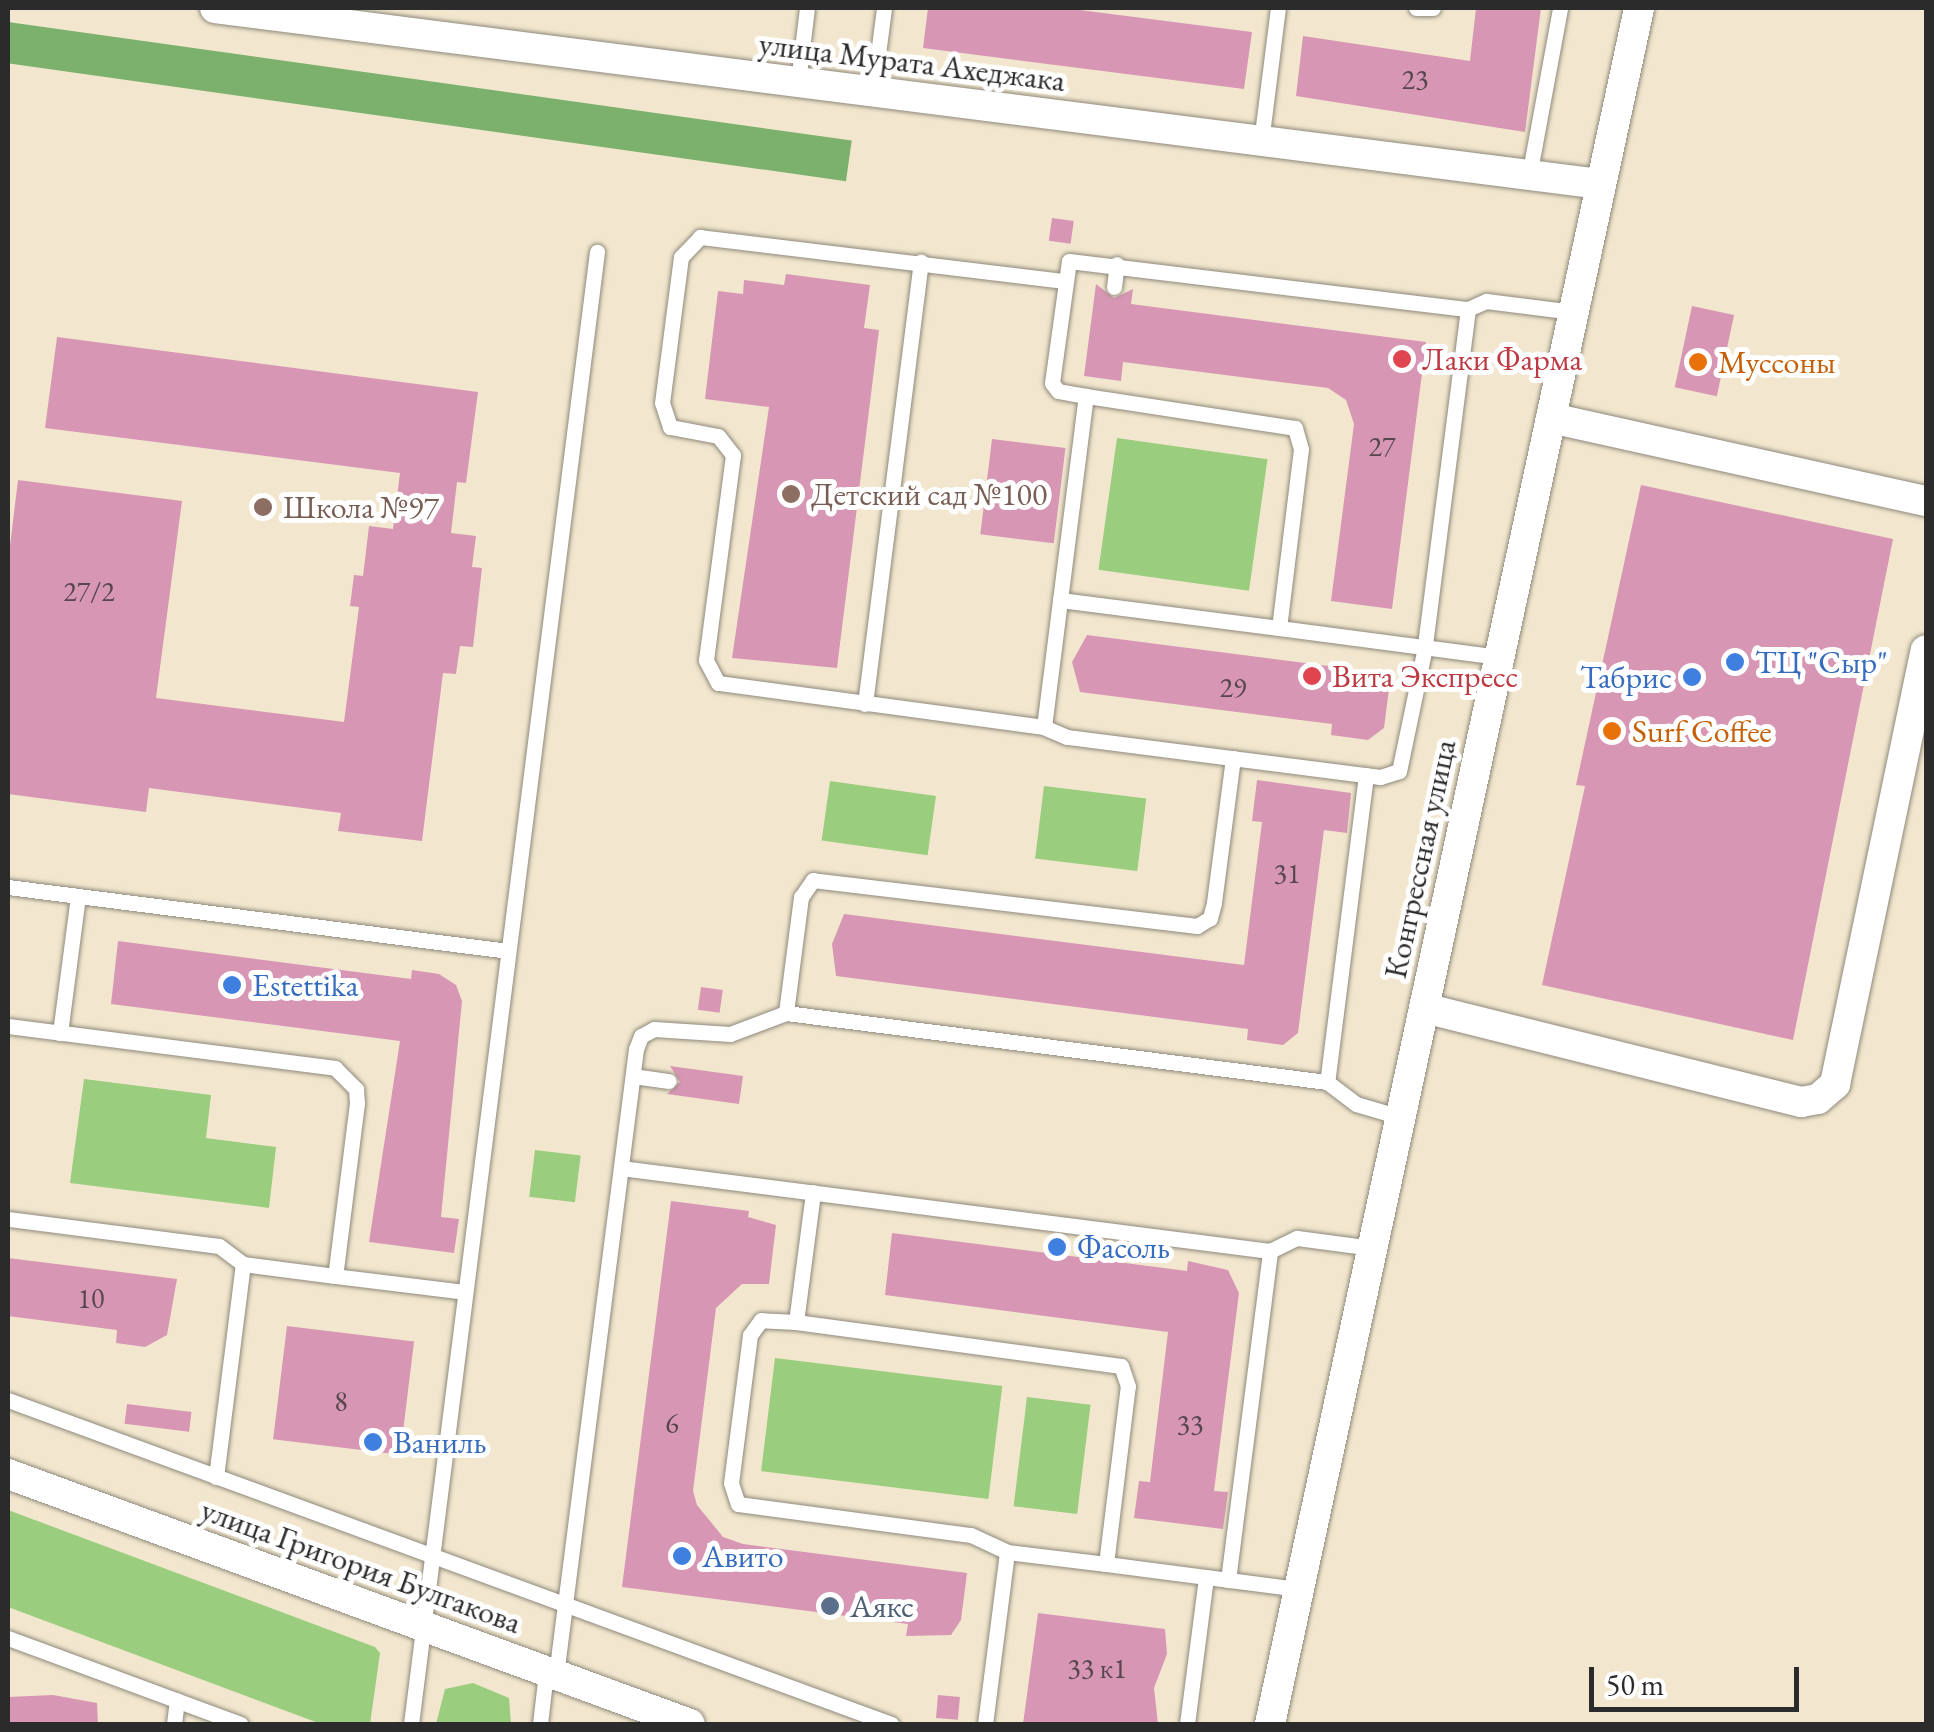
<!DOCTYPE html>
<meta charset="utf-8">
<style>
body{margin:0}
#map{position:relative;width:1934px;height:1732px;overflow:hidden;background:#f2e7ce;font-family:"EB Garamond",serif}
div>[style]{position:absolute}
.green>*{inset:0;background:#9acd7e;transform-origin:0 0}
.forest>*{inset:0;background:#7bb06d;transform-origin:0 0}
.building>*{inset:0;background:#d797b4;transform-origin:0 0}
.roads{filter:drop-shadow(0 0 2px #8e897c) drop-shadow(0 0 2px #8e897c)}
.service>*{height:15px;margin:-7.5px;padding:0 7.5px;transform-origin:7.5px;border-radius:7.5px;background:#fff}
.minor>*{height:30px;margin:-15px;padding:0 15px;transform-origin:15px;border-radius:15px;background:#fff}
.dots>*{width:28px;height:28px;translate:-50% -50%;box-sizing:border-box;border:5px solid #fff;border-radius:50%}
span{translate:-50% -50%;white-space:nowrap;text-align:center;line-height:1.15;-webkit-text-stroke:10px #fff;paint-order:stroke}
.number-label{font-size:28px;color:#56464d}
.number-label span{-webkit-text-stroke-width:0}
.street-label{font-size:32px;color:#2b2b2b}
.health-label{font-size:32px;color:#be3a42}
.left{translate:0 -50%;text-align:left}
.food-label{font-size:32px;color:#c56008}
.education-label{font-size:32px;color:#785e54}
.shop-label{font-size:32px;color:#366cbe}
.right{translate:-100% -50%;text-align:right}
.service-label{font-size:32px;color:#4e5e75}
.frame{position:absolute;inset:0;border:10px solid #2b2b2b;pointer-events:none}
.scale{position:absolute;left:1589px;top:1667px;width:210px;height:45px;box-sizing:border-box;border:5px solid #2b2b2b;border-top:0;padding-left:12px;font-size:30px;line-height:35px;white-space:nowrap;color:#2b2b2b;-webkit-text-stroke:8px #fff;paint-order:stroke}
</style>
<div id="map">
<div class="green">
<i style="left:1117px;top:438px;width:152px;height:133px;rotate:8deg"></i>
<i style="left:830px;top:781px;width:107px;height:60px;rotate:8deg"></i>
<i style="left:1044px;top:786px;width:103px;height:73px;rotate:7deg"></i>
<i style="clip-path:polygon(84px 1079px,211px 1095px,206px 1138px,276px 1147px,269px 1208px,70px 1183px)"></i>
<i style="left:535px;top:1150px;width:46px;height:47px;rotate:7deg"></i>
<i style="left:775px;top:1358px;width:229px;height:114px;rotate:7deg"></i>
<i style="left:1027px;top:1397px;width:64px;height:110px;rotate:7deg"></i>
<i style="clip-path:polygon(8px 1510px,375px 1647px,380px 1653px,370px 1724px,321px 1724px,8px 1607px)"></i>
<i style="clip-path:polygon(473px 1683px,509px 1698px,511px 1724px,436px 1724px,445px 1689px)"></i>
</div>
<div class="forest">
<i style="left:8px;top:22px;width:852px;height:41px;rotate:8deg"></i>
</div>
<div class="building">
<i style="clip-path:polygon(928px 8px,1064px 8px,1252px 32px,1244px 89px,923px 48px)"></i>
<i style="clip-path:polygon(1476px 8px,1541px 8px,1525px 132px,1296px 96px,1303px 36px,1470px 61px)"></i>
<i style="left:1052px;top:218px;width:22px;height:23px;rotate:8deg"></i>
<i style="clip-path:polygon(786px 274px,870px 285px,864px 328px,879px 330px,837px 668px,732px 658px,769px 407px,705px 399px,718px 291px,743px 294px,744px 280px,784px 285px)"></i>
<i style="clip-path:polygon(1096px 284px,1114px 298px,1133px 289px,1131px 304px,1426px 342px,1392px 609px,1331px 601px,1354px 424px,1346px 400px,1328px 388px,1123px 362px,1121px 381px,1084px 376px)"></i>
<i style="left:1692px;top:306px;width:43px;height:83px;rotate:12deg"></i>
<i style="clip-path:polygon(57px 337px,478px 392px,466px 483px,457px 482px,451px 533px,476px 536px,472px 567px,482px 568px,473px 647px,460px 646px,456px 674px,443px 673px,422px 841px,338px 831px,341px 813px,149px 788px,146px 812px,8px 794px,8px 562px,18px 480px,182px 501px,156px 698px,344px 722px,359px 607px,350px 606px,354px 575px,363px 576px,369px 526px,393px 529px,400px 473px,45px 428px)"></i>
<i style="left:992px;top:439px;width:74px;height:96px;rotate:7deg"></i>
<i style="clip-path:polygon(1641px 485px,1893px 539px,1793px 1040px,1542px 985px,1585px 786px,1576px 785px)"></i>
<i style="clip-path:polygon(1087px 635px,1391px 674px,1384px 728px,1368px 740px,1331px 735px,1332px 724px,1080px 692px,1072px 662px)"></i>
<i style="clip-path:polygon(1257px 780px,1351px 793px,1347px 833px,1324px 830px,1298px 1033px,1283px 1045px,1247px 1040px,1248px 1029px,836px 976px,832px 944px,844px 914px,1244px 965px,1262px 822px,1252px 821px)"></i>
<i style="clip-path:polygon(118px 941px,411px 979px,412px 970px,439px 974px,456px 985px,462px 1001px,441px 1217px,459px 1219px,454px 1253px,369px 1242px,400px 1041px,111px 1004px)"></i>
<i style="left:701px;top:987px;width:22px;height:23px;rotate:8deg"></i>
<i style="clip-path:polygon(670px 1066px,743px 1076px,739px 1104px,667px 1094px,680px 1082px)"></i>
<i style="clip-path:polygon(671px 1201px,749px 1211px,748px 1217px,776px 1225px,769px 1284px,742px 1284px,716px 1308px,693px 1491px,697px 1505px,723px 1537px,743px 1544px,967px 1573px,961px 1620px,951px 1635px,906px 1636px,908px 1624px,622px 1587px)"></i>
<i style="clip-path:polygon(892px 1233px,1187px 1271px,1188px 1261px,1228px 1270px,1239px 1293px,1214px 1491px,1228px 1492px,1223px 1529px,1134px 1518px,1139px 1481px,1150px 1482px,1168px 1332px,885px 1295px)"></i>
<i style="clip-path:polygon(8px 1258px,177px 1279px,167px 1335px,145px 1347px,116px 1343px,117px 1330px,8px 1316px)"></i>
<i style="left:287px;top:1326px;width:128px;height:114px;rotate:7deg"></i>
<i style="left:127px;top:1404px;width:65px;height:20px;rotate:7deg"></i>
<i style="clip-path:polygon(1038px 1613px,1165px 1629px,1167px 1654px,1154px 1688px,1158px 1724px,1023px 1724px)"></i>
<i style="clip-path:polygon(53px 1695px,97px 1703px,98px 1724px,8px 1724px,8px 1697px)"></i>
<i style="left:938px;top:1695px;width:22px;height:23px;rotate:5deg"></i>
</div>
<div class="roads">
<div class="service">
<i style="left:1416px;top:8px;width:17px"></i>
<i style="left:798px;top:82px;width:75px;rotate:-83.1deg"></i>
<i style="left:873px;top:92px;width:85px;rotate:-82.5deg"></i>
<i style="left:1261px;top:142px;width:135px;rotate:-82.8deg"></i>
<i style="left:1529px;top:176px;width:171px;rotate:-79.5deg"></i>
<i style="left:1114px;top:287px;width:23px;rotate:-83deg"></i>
<i style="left:1468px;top:309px;width:341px;rotate:97.3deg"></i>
<i style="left:1425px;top:647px;width:127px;rotate:101.8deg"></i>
<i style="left:1399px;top:771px;width:20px;rotate:162deg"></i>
<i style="left:1380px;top:777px;width:316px;rotate:-172.7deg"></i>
<i style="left:1067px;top:737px;width:25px;rotate:-157deg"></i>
<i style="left:1044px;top:727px;width:334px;rotate:-82.8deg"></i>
<i style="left:1086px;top:396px;width:28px;rotate:-170deg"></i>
<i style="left:1058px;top:391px;width:10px;rotate:-127deg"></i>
<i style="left:1052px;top:383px;width:123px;rotate:-82.1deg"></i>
<i style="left:1069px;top:261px;width:402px;rotate:6.9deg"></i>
<i style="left:1468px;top:309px;width:20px;rotate:-24deg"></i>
<i style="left:1486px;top:301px;width:88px;rotate:7.2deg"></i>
<i style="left:1060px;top:600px;width:221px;rotate:7.3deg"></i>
<i style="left:1279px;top:628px;width:180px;rotate:-83deg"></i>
<i style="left:1301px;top:449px;width:22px;rotate:-106deg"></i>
<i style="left:1295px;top:428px;width:211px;rotate:-171.3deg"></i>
<i style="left:1279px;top:628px;width:222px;rotate:7.5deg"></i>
<i style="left:865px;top:704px;width:446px;rotate:-82.8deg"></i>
<i style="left:1044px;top:727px;width:329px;rotate:-172.3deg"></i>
<i style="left:718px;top:683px;width:26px;rotate:-118deg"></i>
<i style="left:706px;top:660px;width:207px;rotate:-82.5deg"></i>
<i style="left:733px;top:455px;width:24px;rotate:-128deg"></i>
<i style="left:718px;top:436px;width:49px;rotate:-169.4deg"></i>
<i style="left:670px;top:427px;width:25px;rotate:-108deg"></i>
<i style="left:662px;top:403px;width:147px;rotate:-82.6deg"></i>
<i style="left:681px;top:257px;width:28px;rotate:-46deg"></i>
<i style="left:700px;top:237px;width:366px;rotate:6.9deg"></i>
<i style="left:1233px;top:758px;width:146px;rotate:97.5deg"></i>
<i style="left:1214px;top:903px;width:16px;rotate:105deg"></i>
<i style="left:1210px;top:918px;width:15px;rotate:148deg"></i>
<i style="left:1197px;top:926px;width:387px;rotate:-173.2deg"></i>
<i style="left:813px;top:880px;width:21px;rotate:125deg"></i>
<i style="left:801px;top:897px;width:117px;rotate:97.4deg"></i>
<i style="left:786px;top:1013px;width:545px;rotate:7.27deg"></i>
<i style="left:1366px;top:775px;width:309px;rotate:97.2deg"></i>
<i style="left:1327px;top:1082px;width:36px;rotate:37deg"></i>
<i style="left:1356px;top:1104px;width:46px;rotate:16.5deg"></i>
<i style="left:8px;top:887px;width:504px;rotate:7.29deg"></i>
<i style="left:8px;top:1026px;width:330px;rotate:7.3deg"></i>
<i style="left:335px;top:1068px;width:30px;rotate:45deg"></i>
<i style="left:356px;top:1089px;width:14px;rotate:86deg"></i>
<i style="left:357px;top:1103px;width:174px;rotate:97.2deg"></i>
<i style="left:335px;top:1276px;width:93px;rotate:-172.6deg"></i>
<i style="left:243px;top:1264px;width:30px;rotate:-143deg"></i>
<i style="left:219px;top:1246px;width:213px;rotate:-172.7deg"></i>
<i style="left:60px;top:1033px;width:138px;rotate:-82.5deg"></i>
<i style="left:633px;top:1076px;width:36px;rotate:8deg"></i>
<i style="left:621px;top:1168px;width:654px;rotate:7.29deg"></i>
<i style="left:1270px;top:1251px;width:30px;rotate:-26deg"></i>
<i style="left:1297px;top:1238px;width:76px;rotate:7.6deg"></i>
<i style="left:335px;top:1276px;width:131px;rotate:7deg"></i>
<i style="left:796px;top:1322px;width:35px;rotate:-177deg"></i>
<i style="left:761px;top:1320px;width:19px;rotate:126deg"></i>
<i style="left:750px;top:1335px;width:149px;rotate:97.3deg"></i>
<i style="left:731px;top:1483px;width:22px;rotate:72deg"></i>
<i style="left:738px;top:1504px;width:235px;rotate:7.6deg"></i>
<i style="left:971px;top:1535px;width:40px;rotate:25deg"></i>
<i style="left:1007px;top:1552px;width:100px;rotate:6.9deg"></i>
<i style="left:1106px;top:1564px;width:179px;rotate:-83deg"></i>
<i style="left:1128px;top:1386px;width:21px;rotate:-109deg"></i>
<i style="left:1121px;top:1366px;width:328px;rotate:-172.3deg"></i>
<i style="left:796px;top:1322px;width:131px;rotate:-82.5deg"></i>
<i style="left:8px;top:1400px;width:941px;rotate:20.15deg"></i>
<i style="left:216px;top:1477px;width:215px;rotate:-82.8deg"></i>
<i style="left:1106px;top:1564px;width:195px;rotate:7.4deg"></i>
<i style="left:1228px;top:1580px;width:332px;rotate:-82.7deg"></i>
<i style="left:8px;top:1638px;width:248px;rotate:20.3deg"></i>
<i style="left:556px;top:1675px;width:631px;rotate:-82.72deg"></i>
<i style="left:636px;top:1049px;width:14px;rotate:-69deg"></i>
<i style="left:641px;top:1036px;width:15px;rotate:-28deg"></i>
<i style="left:654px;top:1029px;width:76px;rotate:3.8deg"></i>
<i style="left:730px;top:1034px;width:60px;rotate:-20.6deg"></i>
<i style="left:174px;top:1724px;width:24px;rotate:-83deg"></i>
<i style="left:411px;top:1724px;width:1484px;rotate:-82.8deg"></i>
<i style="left:540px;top:1724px;width:52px;rotate:-83.4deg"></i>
<i style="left:985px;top:1724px;width:173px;rotate:-82.7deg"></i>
<i style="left:1187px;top:1724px;width:148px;rotate:-82.6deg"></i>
</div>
<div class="minor">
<i style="left:215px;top:8px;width:1397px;rotate:7.24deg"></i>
<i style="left:1551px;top:418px;width:384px;rotate:12.5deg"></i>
<i style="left:1424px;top:1008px;width:389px;rotate:14deg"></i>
<i style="left:1801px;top:1102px;width:17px;rotate:-10deg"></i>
<i style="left:1818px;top:1099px;width:23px;rotate:-41deg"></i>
<i style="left:1835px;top:1084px;width:443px;rotate:-78.2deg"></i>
<i style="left:8px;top:1474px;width:726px;rotate:20.13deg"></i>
<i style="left:1270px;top:1724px;width:1755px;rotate:-77.86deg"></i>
</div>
</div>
<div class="dots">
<i style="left:1402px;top:359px;background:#e0444e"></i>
<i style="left:1698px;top:362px;background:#e8710a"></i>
<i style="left:791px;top:494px;background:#8d6e63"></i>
<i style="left:263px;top:507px;background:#8d6e63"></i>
<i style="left:1735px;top:662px;background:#3f7fe0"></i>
<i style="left:1312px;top:676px;background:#e0444e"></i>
<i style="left:1692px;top:677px;background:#3f7fe0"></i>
<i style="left:1612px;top:731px;background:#e8710a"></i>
<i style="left:232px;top:985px;background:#3f7fe0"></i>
<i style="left:1057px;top:1247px;background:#3f7fe0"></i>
<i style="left:373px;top:1442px;background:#3f7fe0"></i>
<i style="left:682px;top:1556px;background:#3f7fe0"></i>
<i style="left:830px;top:1606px;background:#5c6f8a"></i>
</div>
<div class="number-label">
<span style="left:1415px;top:79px">23</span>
<span style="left:1382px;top:446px">27</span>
<span style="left:89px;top:591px">27/2</span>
<span style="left:1233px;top:687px">29</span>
<span style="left:1287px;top:873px">31</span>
<span style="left:91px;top:1298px">10</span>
<span style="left:341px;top:1401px">8</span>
<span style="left:672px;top:1423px">6</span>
<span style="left:1190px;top:1424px">33</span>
<span style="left:1097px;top:1668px">33 к1</span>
</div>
<div class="street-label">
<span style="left:912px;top:62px;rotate:7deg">улица Мурата Ахеджака</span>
<span style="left:1420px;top:859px;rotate:-78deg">Конгрессная улица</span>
<span style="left:361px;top:1566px;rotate:20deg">улица Григория Булгакова</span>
</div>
<div class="health-label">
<span class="left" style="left:1422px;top:359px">Лаки Фарма</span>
<span class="left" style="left:1332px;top:676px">Вита Экспресс</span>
</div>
<div class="food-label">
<span class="left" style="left:1718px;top:362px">Муссоны</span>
<span class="left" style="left:1632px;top:731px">Surf Coffee</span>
</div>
<div class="education-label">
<span class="left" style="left:811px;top:494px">Детский сад №100</span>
<span class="left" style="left:283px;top:507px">Школа №97</span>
</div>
<div class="shop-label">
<span class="left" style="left:1755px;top:662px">ТЦ "Сыр"</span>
<span class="right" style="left:1672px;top:677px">Табрис</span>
<span class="left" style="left:252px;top:985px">Estettika</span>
<span class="left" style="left:1077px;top:1247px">Фасоль</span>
<span class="left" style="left:393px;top:1442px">Ваниль</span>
<span class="left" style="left:702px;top:1556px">Авито</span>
</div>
<div class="service-label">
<span class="left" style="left:850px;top:1606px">Аякс</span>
</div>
<div class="frame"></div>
<div class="scale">50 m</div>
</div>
